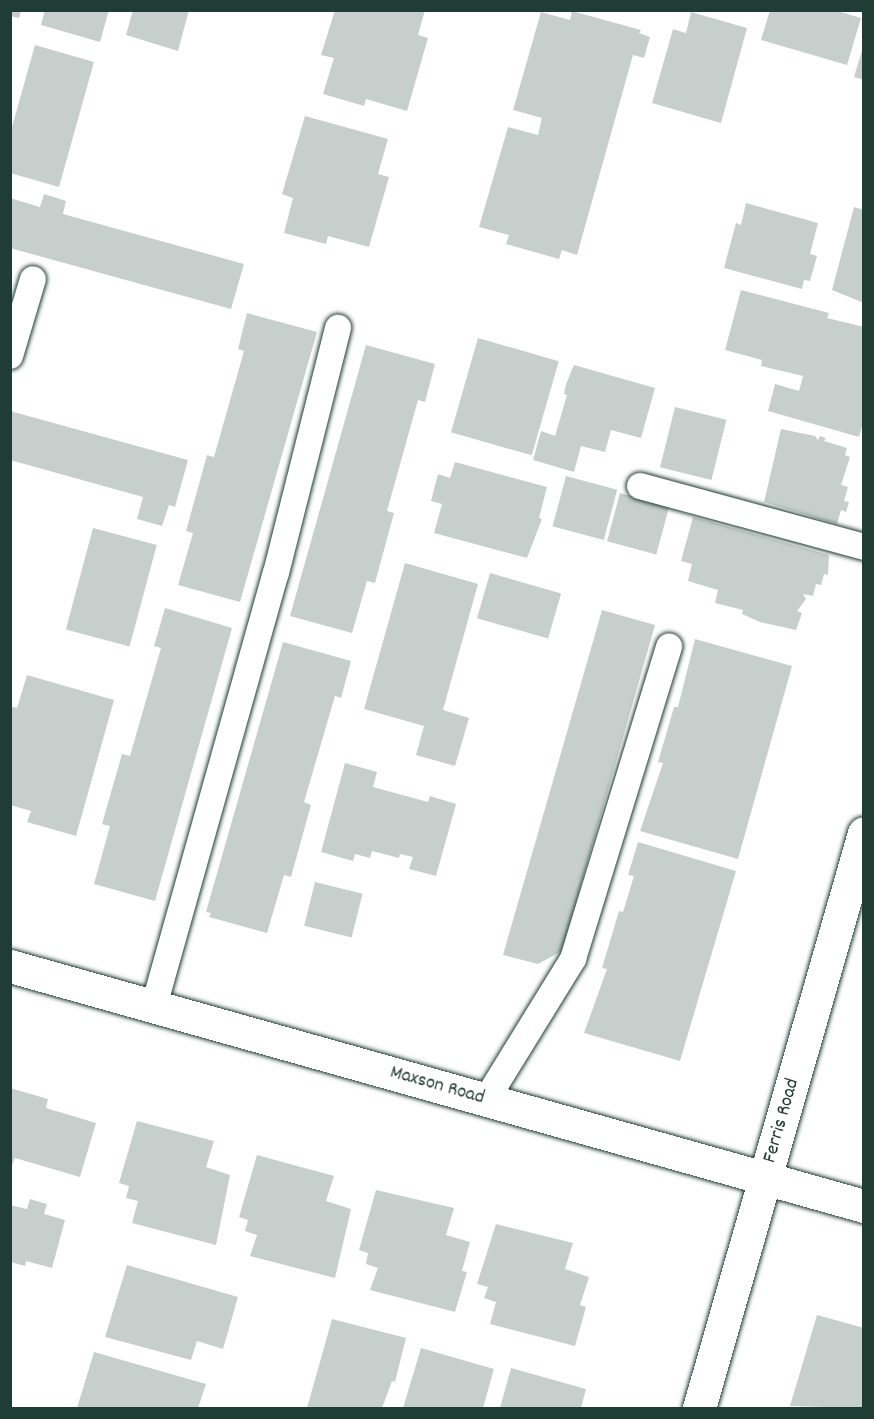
<!DOCTYPE html>
<style>
body{margin:0}
#map{position:relative;width:874px;height:1419px;overflow:hidden;background:#fff;font-family:Dekko,sans-serif}
div>[style]{position:absolute}
.building>*{inset:0;background:#c7cfcc;transform-origin:0 0}
.roads{filter:drop-shadow(0 0 2px #1f3d34) drop-shadow(0 0 2px #1f3d34)}
.service>*{height:26px;margin:-13px;padding:0 13px;transform-origin:13px;border-radius:13px;background:#fff}
.tertiary>*{height:33px;margin:-16.5px;padding:0 16.5px;transform-origin:16.5px;border-radius:16.5px;background:#fff}
span{translate:-50% -50%;white-space:nowrap;text-align:center;line-height:1.15;-webkit-text-stroke:5px #fff;paint-order:stroke}
.street-label{font-size:20px;color:#1f3d34}
.frame{position:absolute;inset:0;border:12px solid #1f3d34;pointer-events:none}
</style>
<div id="map">
<div class="building">
<i style="clip-path:polygon(10px 10px,21px 10px,19px 18px,10px 16px)"></i>
<i style="clip-path:polygon(45px 10px,109px 10px,100px 42px,41px 25px)"></i>
<i style="clip-path:polygon(133px 10px,189px 10px,178px 51px,126px 35px)"></i>
<i style="clip-path:polygon(335px 10px,425px 10px,418px 35px,428px 38px,407px 111px,366px 99px,364px 106px,323px 94px,334px 58px,321px 55px)"></i>
<i style="clip-path:polygon(770px 10px,834px 10px,861px 18px,847px 65px,761px 40px)"></i>
<i style="clip-path:polygon(572px 11px,641px 30px,639px 33px,650px 37px,644px 58px,633px 55px,577px 255px,562px 250px,559px 259px,506px 244px,509px 235px,479px 227px,508px 127px,538px 135px,542px 118px,513px 110px,541px 12px,570px 20px)"></i>
<i style="clip-path:polygon(691px 12px,747px 28px,721px 123px,652px 103px,673px 29px,686px 33px)"></i>
<i style="clip-path:polygon(35px 45px,94px 62px,59px 187px,10px 173px,10px 134px)"></i>
<i style="clip-path:polygon(863px 47px,864px 47px,864px 80px,854px 77px)"></i>
<i style="clip-path:polygon(305px 116px,388px 139px,378px 174px,389px 177px,369px 247px,328px 236px,326px 244px,284px 233px,293px 198px,282px 194px)"></i>
<i style="clip-path:polygon(44px 194px,66px 201px,63px 214px,244px 264px,231px 309px,10px 248px,10px 198px,40px 207px)"></i>
<i style="clip-path:polygon(746px 203px,818px 223px,810px 254px,817px 256px,810px 281px,804px 280px,802px 289px,724px 268px,736px 223px,741px 225px)"></i>
<i style="clip-path:polygon(854px 207px,864px 210px,864px 303px,832px 290px)"></i>
<i style="clip-path:polygon(741px 290px,829px 313px,827px 318px,864px 327px,864px 419px,859px 437px,768px 411px,775px 384px,799px 391px,803px 376px,761px 366px,762px 360px,725px 350px)"></i>
<i style="clip-path:polygon(247px 313px,317px 332px,240px 602px,178px 585px,193px 533px,186px 531px,207px 455px,214px 457px,244px 351px,238px 349px)"></i>
<i style="left:478px;top:338px;width:84px;height:98px;rotate:16deg"></i>
<i style="clip-path:polygon(366px 345px,435px 364px,425px 402px,418px 400px,387px 511px,394px 513px,375px 583px,367px 581px,352px 633px,290px 616px)"></i>
<i style="clip-path:polygon(574px 365px,655px 388px,641px 438px,611px 430px,605px 452px,581px 446px,574px 472px,533px 460px,541px 431px,555px 436px,567px 395px,564px 394px,566px 384px)"></i>
<i style="left:675px;top:407px;width:53px;height:62px;rotate:14deg"></i>
<i style="clip-path:polygon(10px 411px,188px 460px,175px 507px,169px 505px,162px 526px,137px 519px,143px 497px,10px 460px)"></i>
<i style="clip-path:polygon(781px 429px,815px 436px,818px 440px,820px 436px,826px 438px,824px 441px,847px 448px,845px 455px,850px 457px,841px 485px,848px 487px,844px 501px,849px 502px,846px 512px,841px 510px,837px 524px,764px 502px)"></i>
<i style="clip-path:polygon(455px 462px,547px 487px,539px 518px,542px 519px,527px 558px,434px 533px,442px 504px,431px 501px,438px 474px,450px 478px)"></i>
<i style="left:566px;top:476px;width:53px;height:52px;rotate:15deg"></i>
<i style="left:620px;top:493px;width:51px;height:50px;rotate:15deg"></i>
<i style="clip-path:polygon(693px 517px,829px 555px,828px 575px,824px 574px,821px 585px,816px 584px,813px 596px,803px 594px,806px 599px,797px 611px,802px 613px,796px 630px,760px 622px,742px 614px,743px 610px,715px 603px,718px 590px,688px 581px,692px 564px,681px 561px)"></i>
<i style="left:93px;top:528px;width:66px;height:105px;rotate:15deg"></i>
<i style="clip-path:polygon(405px 563px,478px 584px,443px 710px,469px 718px,455px 766px,416px 755px,424px 726px,364px 709px)"></i>
<i style="left:490px;top:573px;width:74px;height:47px;rotate:16deg"></i>
<i style="clip-path:polygon(165px 608px,232px 628px,155px 901px,94px 884px,110px 826px,102px 824px,122px 754px,130px 756px,161px 648px,154px 646px)"></i>
<i style="clip-path:polygon(602px 610px,655px 625px,562px 951px,538px 964px,503px 955px)"></i>
<i style="clip-path:polygon(695px 639px,792px 666px,738px 859px,640px 831px,663px 763px,658px 762px,674px 707px,678px 707px)"></i>
<i style="clip-path:polygon(283px 642px,351px 661px,341px 698px,335px 696px,304px 802px,311px 805px,291px 877px,284px 875px,267px 933px,209px 917px,211px 913px,206px 912px)"></i>
<i style="clip-path:polygon(27px 675px,114px 700px,76px 836px,27px 822px,31px 811px,10px 805px,10px 706px,17px 708px)"></i>
<i style="clip-path:polygon(345px 763px,377px 772px,373px 787px,428px 802px,430px 796px,456px 804px,436px 876px,409px 869px,413px 857px,400px 854px,399px 858px,372px 851px,370px 858px,355px 854px,353px 861px,321px 852px)"></i>
<i style="clip-path:polygon(638px 842px,736px 871px,680px 1061px,584px 1033px,607px 969px,602px 968px,619px 911px,623px 912px,634px 876px,628px 875px)"></i>
<i style="left:315px;top:882px;width:49px;height:45px;rotate:14deg"></i>
<i style="clip-path:polygon(10px 1088px,48px 1099px,46px 1108px,96px 1123px,80px 1177px,15px 1158px,10px 1170px)"></i>
<i style="clip-path:polygon(137px 1121px,214px 1141px,206px 1167px,230px 1175px,216px 1245px,132px 1223px,138px 1201px,126px 1198px,129px 1186px,119px 1183px)"></i>
<i style="clip-path:polygon(257px 1155px,334px 1176px,326px 1201px,351px 1209px,335px 1278px,250px 1256px,257px 1235px,245px 1231px,248px 1220px,239px 1217px)"></i>
<i style="clip-path:polygon(376px 1190px,454px 1208px,446px 1235px,470px 1242px,462px 1271px,467px 1272px,455px 1312px,370px 1290px,378px 1268px,366px 1264px,368px 1253px,359px 1250px)"></i>
<i style="clip-path:polygon(30px 1199px,47px 1204px,44px 1214px,65px 1220px,52px 1268px,26px 1261px,25px 1266px,10px 1262px,10px 1205px,27px 1209px)"></i>
<i style="clip-path:polygon(496px 1224px,573px 1243px,565px 1269px,589px 1277px,580px 1305px,586px 1307px,575px 1346px,490px 1324px,496px 1302px,484px 1298px,488px 1287px,477px 1284px)"></i>
<i style="clip-path:polygon(127px 1265px,238px 1297px,223px 1349px,197px 1341px,191px 1360px,105px 1337px)"></i>
<i style="clip-path:polygon(817px 1315px,864px 1328px,864px 1408px,790px 1406px)"></i>
<i style="clip-path:polygon(332px 1319px,406px 1338px,395px 1382px,392px 1381px,382px 1408px,307px 1408px)"></i>
<i style="clip-path:polygon(421px 1348px,494px 1369px,483px 1408px,403px 1408px)"></i>
<i style="clip-path:polygon(94px 1352px,206px 1384px,198px 1408px,77px 1408px)"></i>
<i style="clip-path:polygon(511px 1368px,586px 1389px,581px 1408px,500px 1408px)"></i>
</div>
<div class="roads">
<div class="service">
<i style="left:10px;top:356px;width:80px;rotate:-73.4deg"></i>
<i style="left:640px;top:486px;width:232px;rotate:15.2deg"></i>
<i style="left:154px;top:1006px;width:450px;rotate:-74.3deg"></i>
<i style="left:276px;top:573px;width:253px;rotate:-75.8deg"></i>
<i style="left:486px;top:1100px;width:166px;rotate:-58.3deg"></i>
<i style="left:573px;top:959px;width:327px;rotate:-72.9deg"></i>
</div>
<div class="tertiary">
<i style="left:10px;top:966px;width:887px;rotate:15.7deg"></i>
<i style="left:699px;top:1408px;width:598px;rotate:-73.99deg"></i>
</div>
</div>
<div class="street-label">
<span style="left:437px;top:1086px;rotate:16deg">Maxson Road</span>
<span style="left:782px;top:1121px;rotate:-74deg">Ferris Road</span>
</div>
<div class="frame"></div>
</div>
